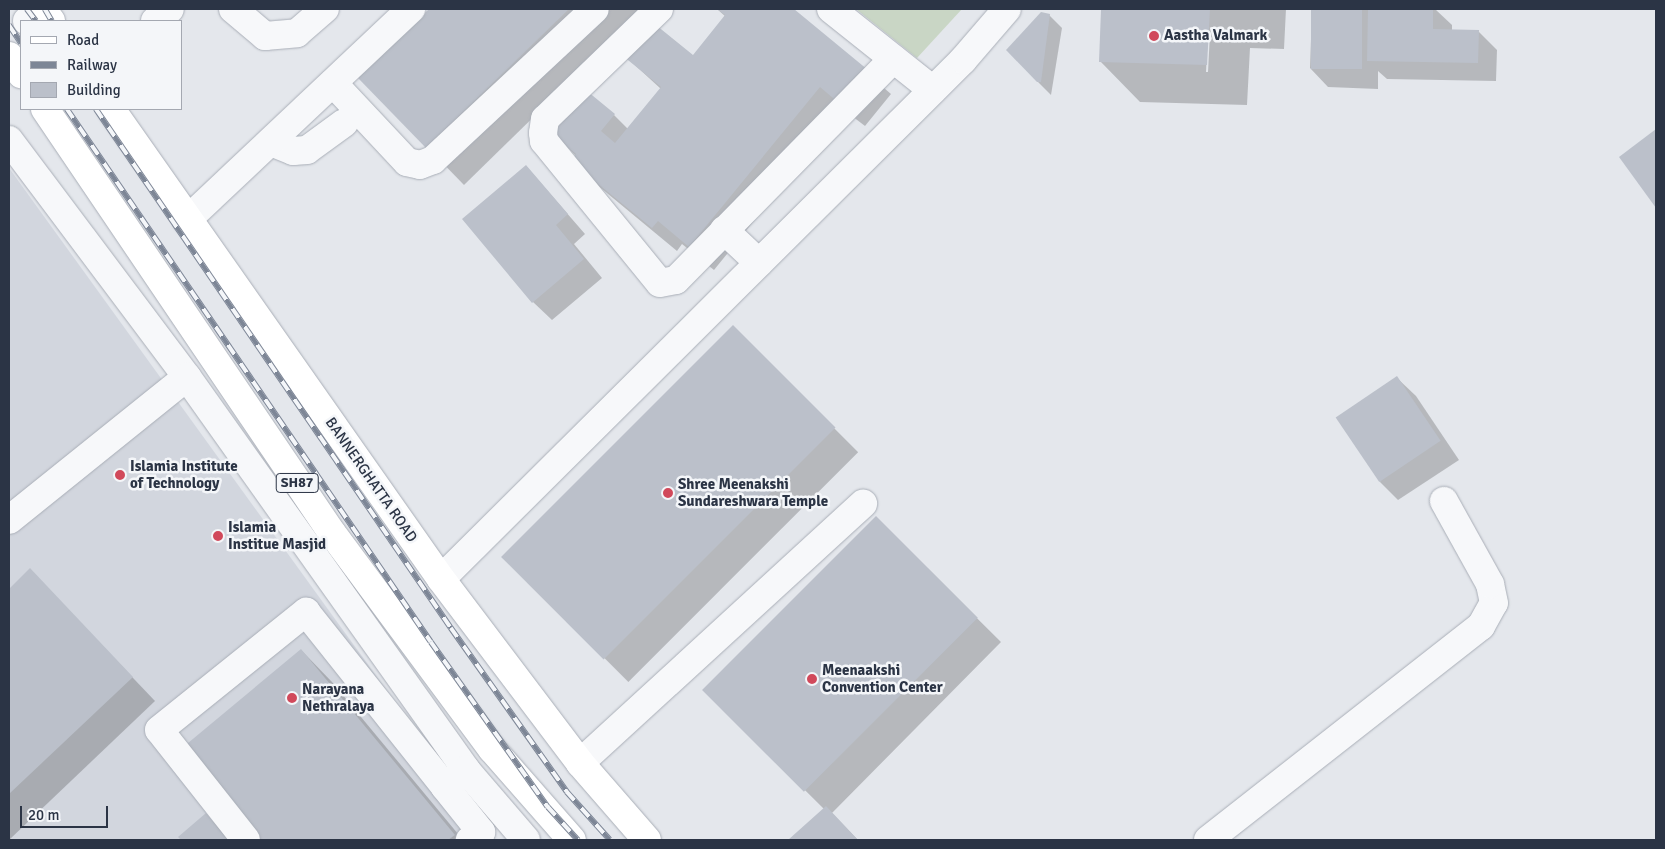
<!DOCTYPE html>
<style>
body{margin:0}
#map{position:relative;width:1665px;height:849px;overflow:hidden;background:#e4e7ec;font-family:Signika,sans-serif}
div>[style]{position:absolute}
.built>*{inset:0;background:#d2d6de}
.green>*{inset:0;background:#c9d6c5}
.shadow>*{inset:0;background:#0003;transform-origin:0 0}
.building>*{inset:0;background:#bbc0ca;transform-origin:0 0}
.roads{filter:drop-shadow(0 0 1px #a9aeb7) drop-shadow(0 0 1px #a9aeb7)}
.minor>*{height:28px;margin:-14px;padding:0 14px;transform-origin:14px;border-radius:14px;background:#f7f8fa}
.major>*{height:28px;margin:-14px;padding:0 14px;transform-origin:14px;border-radius:14px;background:#fff}
.rail>*{height:5.5px;margin-top:-2.75px;transform-origin:0;background:repeating-linear-gradient(90deg,#f4f6f9 0 11px,#7d8696 0 22px);box-sizing:border-box;border-block:1px solid #7d8696}
.dots>*{width:14px;height:14px;translate:-50% -50%;box-sizing:border-box;border:2px solid #f4f6f9;border-radius:50%}
span{translate:-50% -50%;white-space:nowrap;text-align:center;line-height:1.15;-webkit-text-stroke:5px #f4f6f9;paint-order:stroke}
.shield-label span{padding:1px 4px;background:#f4f6f9;border:1px solid;border-radius:4px;-webkit-text-stroke-width:0}
.shield-label{font-size:14px;color:#2b3445;font-weight:700}
.poi-label{font-size:15px;color:#2b3445;font-weight:700}
.left{translate:0 -50%;text-align:left}
.street-label{font-size:15px;color:#2b3445}
.frame{position:absolute;inset:0;border:10px solid #2b3445;pointer-events:none}
.legend{position:absolute;left:20px;top:20px;width:162px;height:90px;box-sizing:border-box;background:#f4f6f9;border:1px solid #a4a8b1;margin:0;padding:6px 9px;list-style:none;font-size:15px;color:#2b3445}
.legend li{display:flex;align-items:center;gap:10px;height:25px}
.legend b{width:25px;border:1px solid #a4a8b1}
.scale{position:absolute;left:20px;top:806px;width:88px;height:22px;box-sizing:border-box;border:2px solid #2b3445;border-top:0;padding-left:6px;font-size:15px;line-height:18px;white-space:nowrap;color:#2b3445;-webkit-text-stroke:4px #f4f6f9;paint-order:stroke}
</style>
<div id="map">
<div class="built">
<i style="clip-path:polygon(9px 168px,494px 839px,492px 840px,9px 840px)"></i>
</div>
<div class="green">
<i style="clip-path:polygon(856px 9px,962px 9px,917px 58px)"></i>
</div>
<div class="shadow">
<i style="clip-path:polygon(431px 9px,644px 9px,464px 185px,360px 78px)"></i>
<i style="clip-path:polygon(717px 9px,792px 9px,891px 94px,865px 126px,844px 110px,714px 270px,682px 244px,677px 251px,596px 184px,576px 156px,554px 134px,614px 115px,628px 129px,661px 89px,625px 56px,693px 57px,726px 17px)"></i>
<i style="clip-path:polygon(evenodd,1146px 9px,1286px 9px,1284px 49px,1250px 48px,1247px 105px,1140px 102px,1100px 61px,1146px 9px,1208px 33px,1210px 33px,1208px 72px,1206px 72px,1208px 33px)"></i>
<i style="clip-path:polygon(1312px 9px,1435px 9px,1452px 25px,1452px 31px,1479px 32px,1497px 50px,1496px 81px,1387px 79px,1378px 71px,1378px 89px,1328px 87px,1310px 68px)"></i>
<i style="clip-path:polygon(1049px 15px,1062px 28px,1051px 95px,1038px 82px)"></i>
<i style="clip-path:polygon(1656px 131px,1656px 206px,1621px 157px)"></i>
<i style="clip-path:polygon(526px 166px,585px 234px,574px 244px,602px 278px,552px 320px,533px 302px)"></i>
<i style="left:733px;top:327px;width:177px;height:325px;rotate:45deg"></i>
<i style="clip-path:polygon(1397px 378px,1416px 396px,1459px 460px,1398px 500px,1380px 482px)"></i>
<i style="clip-path:polygon(876px 518px,1001px 642px,832px 813px,858px 840px,790px 840px,824px 809px,705px 691px)"></i>
<i style="clip-path:polygon(30px 570px,155px 701px,9px 840px,9px 590px)"></i>
<i style="clip-path:polygon(301px 650px,332px 682px,463px 840px,260px 840px,184px 748px)"></i>
<i style="clip-path:polygon(206px 815px,225px 834px,230px 840px,182px 840px,180px 837px)"></i>
</div>
<div class="building">
<i style="clip-path:polygon(429px 9px,569px 9px,426px 148px,358px 78px)"></i>
<i style="clip-path:polygon(717px 9px,794px 9px,868px 70px,840px 104px,820px 87px,689px 247px,658px 221px,652px 228px,570px 161px,576px 154px,552px 134px,587px 91px,615px 114px,601px 131px,615px 143px,661px 87px,623px 56px,651px 21px,693px 55px,725px 15px)"></i>
<i style="clip-path:polygon(1145px 9px,1210px 9px,1207px 65px,1099px 62px,1101px 10px)"></i>
<i style="left:1311px;top:9px;width:51px;height:60px"></i>
<i style="clip-path:polygon(1368px 9px,1433px 9px,1433px 29px,1479px 30px,1478px 63px,1367px 61px)"></i>
<i style="clip-path:polygon(1041px 12px,1050px 14px,1041px 82px,1037px 82px,1006px 50px)"></i>
<i style="clip-path:polygon(1656px 129px,1656px 208px,1619px 157px)"></i>
<i style="clip-path:polygon(526px 165px,568px 214px,556px 225px,584px 259px,532px 303px,462px 219px)"></i>
<i style="left:733px;top:325px;width:145px;height:328px;rotate:45deg"></i>
<i style="left:1397px;top:376px;width:78px;height:74px;rotate:56deg"></i>
<i style="left:876px;top:516px;width:144px;height:246px;rotate:45deg"></i>
<i style="clip-path:polygon(30px 568px,133px 677px,9px 794px,9px 589px)"></i>
<i style="clip-path:polygon(301px 649px,455px 835px,448px 840px,258px 840px,182px 748px)"></i>
<i style="clip-path:polygon(826px 806px,858px 840px,788px 840px)"></i>
<i style="clip-path:polygon(206px 813px,228px 840px,181px 840px,178px 837px)"></i>
</div>
<div class="roads">
<div class="minor">
<i style="left:233px;top:9px;width:42px;rotate:40.2deg"></i>
<i style="left:265px;top:36px;width:32px;rotate:-5deg"></i>
<i style="left:297px;top:33px;width:37px;rotate:-41deg"></i>
<i style="left:659px;top:9px;width:158px;rotate:136deg"></i>
<i style="left:545px;top:119px;width:14px;rotate:98deg"></i>
<i style="left:543px;top:133px;width:8px;rotate:83deg"></i>
<i style="left:544px;top:141px;width:183px;rotate:50.8deg"></i>
<i style="left:660px;top:283px;width:16px;rotate:-11deg"></i>
<i style="left:676px;top:280px;width:310px;rotate:-45.5deg"></i>
<i style="left:831px;top:9px;width:130px;rotate:38.5deg"></i>
<i style="left:27px;top:21px;width:19px;rotate:-39deg"></i>
<i style="left:155px;top:21px;width:19px;rotate:-39deg"></i>
<i style="left:333px;top:83px;width:108px;rotate:46.9deg"></i>
<i style="left:407px;top:162px;width:13px;rotate:13deg"></i>
<i style="left:420px;top:165px;width:14px;rotate:-21deg"></i>
<i style="left:433px;top:160px;width:221px;rotate:-43deg"></i>
<i style="left:9px;top:140px;width:296px;rotate:53.1deg"></i>
<i style="left:187px;top:377px;width:482px;rotate:54.6deg"></i>
<i style="left:466px;top:770px;width:92px;rotate:49.4deg"></i>
<i style="left:271px;top:142px;width:24px;rotate:22deg"></i>
<i style="left:293px;top:151px;width:14px;rotate:-4deg"></i>
<i style="left:307px;top:150px;width:46px;rotate:-36.1deg"></i>
<i style="left:187px;top:220px;width:308px;rotate:-43.3deg"></i>
<i style="left:724px;top:230px;width:48px;rotate:43.3deg"></i>
<i style="left:9px;top:520px;width:228px;rotate:-38.8deg"></i>
<i style="left:441px;top:579px;width:736px;rotate:-44.83deg"></i>
<i style="left:963px;top:60px;width:67px;rotate:-49.2deg"></i>
<i style="left:580px;top:763px;width:384px;rotate:-42.5deg"></i>
<i style="left:445px;top:787px;width:58px;rotate:51.3deg"></i>
<i style="left:481px;top:832px;width:14px;rotate:144deg"></i>
<i style="left:246px;top:840px;width:140px;rotate:-128.3deg"></i>
<i style="left:159px;top:730px;width:189px;rotate:-38.8deg"></i>
<i style="left:306px;top:612px;width:223px;rotate:51.5deg"></i>
<i style="left:445px;top:787px;width:27px;rotate:-39deg"></i>
<i style="left:1208px;top:840px;width:347px;rotate:-38.1deg"></i>
<i style="left:1481px;top:626px;width:26px;rotate:-61deg"></i>
<i style="left:1494px;top:603px;width:19px;rotate:-102deg"></i>
<i style="left:1490px;top:584px;width:95px;rotate:-119deg"></i>
</div>
<div class="major">
<i style="left:42px;top:9px;width:15px;rotate:53deg"></i>
<i style="left:9px;top:56px;width:22px;rotate:56deg"></i>
<i style="left:45px;top:109px;width:512px;rotate:55.91deg"></i>
<i style="left:332px;top:533px;width:269px;rotate:53.5deg"></i>
<i style="left:492px;top:749px;width:121px;rotate:48.7deg"></i>
<i style="left:111px;top:109px;width:574px;rotate:54.93deg"></i>
<i style="left:441px;top:579px;width:231px;rotate:52.9deg"></i>
<i style="left:580px;top:763px;width:102px;rotate:49deg"></i>
</div>
</div>
<div class="rail">
<i style="left:27px;top:9px;width:15px;rotate:53deg"></i>
<i style="left:45px;top:9px;width:14px;rotate:60deg"></i>
<i style="left:9px;top:25px;width:22px;rotate:56deg"></i>
<i style="left:67px;top:109px;width:645px;rotate:55.67deg"></i>
<i style="left:431px;top:642px;width:202px;rotate:54.7deg"></i>
<i style="left:548px;top:807px;width:45px;rotate:47.7deg"></i>
<i style="left:96px;top:109px;width:629px;rotate:55.63deg"></i>
<i style="left:451px;top:628px;width:201px;rotate:54.7deg"></i>
<i style="left:567px;top:792px;width:64px;rotate:48.1deg"></i>
</div>
<div class="dots">
<i style="left:1154px;top:36px;background:#d1495b"></i>
<i style="left:120px;top:475px;background:#d1495b"></i>
<i style="left:668px;top:493px;background:#d1495b"></i>
<i style="left:218px;top:536px;background:#d1495b"></i>
<i style="left:812px;top:679px;background:#d1495b"></i>
<i style="left:292px;top:698px;background:#d1495b"></i>
</div>
<div class="shield-label">
<span style="left:297px;top:483px">SH87</span>
</div>
<div class="poi-label">
<span class="left" style="left:1164px;top:36px">Aastha Valmark</span>
<span class="left" style="left:130px;top:475px">Islamia Institute<br>of Technology</span>
<span class="left" style="left:678px;top:493px">Shree Meenakshi<br>Sundareshwara Temple</span>
<span class="left" style="left:228px;top:536px">Islamia<br>Institue Masjid</span>
<span class="left" style="left:822px;top:679px">Meenaakshi<br>Convention Center</span>
<span class="left" style="left:302px;top:698px">Narayana<br>Nethralaya</span>
</div>
<div class="street-label">
<span style="left:371px;top:480px;rotate:55deg">BANNERGHATTA ROAD</span>
</div>
<div class="frame"></div>
<ul class="legend">
<li><b style="height:6px;background:#fff"></b>Road</li>
<li><b style="height:6px;background:#7d8696"></b>Railway</li>
<li><b style="height:14px;background:#bbc0ca"></b>Building</li>
</ul>
<div class="scale">20 m</div>
</div>
